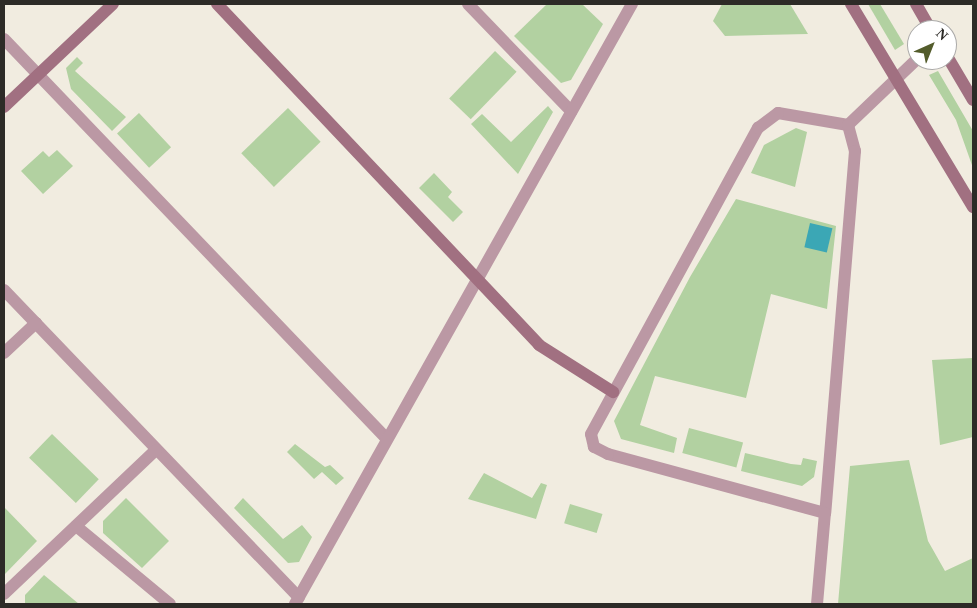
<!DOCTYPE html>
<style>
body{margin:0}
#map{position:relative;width:977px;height:608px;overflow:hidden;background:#f1ece0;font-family:"Times New Roman",serif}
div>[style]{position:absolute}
.green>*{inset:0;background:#b2d1a1;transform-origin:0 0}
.water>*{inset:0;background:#3ba7b5;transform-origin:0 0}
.street>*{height:12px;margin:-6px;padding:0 6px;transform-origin:6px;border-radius:6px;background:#bb98a4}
.secondary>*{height:12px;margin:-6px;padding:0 6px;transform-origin:6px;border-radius:6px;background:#a17081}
span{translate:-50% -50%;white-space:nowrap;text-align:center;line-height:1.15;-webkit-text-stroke:4px #fff;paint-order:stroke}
.frame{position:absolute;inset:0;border:5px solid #2d2b27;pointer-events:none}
.north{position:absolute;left:907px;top:20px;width:50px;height:50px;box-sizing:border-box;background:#fff;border:1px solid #abaaa9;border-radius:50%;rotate:44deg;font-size:14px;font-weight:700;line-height:20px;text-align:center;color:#2d2b27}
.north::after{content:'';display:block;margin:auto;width:18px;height:22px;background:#535c2b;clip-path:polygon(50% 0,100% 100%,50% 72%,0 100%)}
</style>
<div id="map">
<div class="green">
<i style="clip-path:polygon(547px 4px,582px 4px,603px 24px,571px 80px,561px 83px,514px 36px)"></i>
<i style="clip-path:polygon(722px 4px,790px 4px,808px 34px,725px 36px,713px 21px)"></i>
<i style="clip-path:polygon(868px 4px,880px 4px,904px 44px,895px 50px)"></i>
<i style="left:495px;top:51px;width:30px;height:66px;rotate:44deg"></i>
<i style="clip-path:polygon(77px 57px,83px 63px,75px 71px,126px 117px,112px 131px,71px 89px,66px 68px)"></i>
<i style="clip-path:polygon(938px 71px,973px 131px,973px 168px,956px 120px,929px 75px)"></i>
<i style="clip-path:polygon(548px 106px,553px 112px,518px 174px,471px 124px,482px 114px,511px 142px)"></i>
<i style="left:288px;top:108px;width:47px;height:65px;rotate:46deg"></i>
<i style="left:139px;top:113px;width:47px;height:30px;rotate:47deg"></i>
<i style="clip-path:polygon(796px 128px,807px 132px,795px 187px,751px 173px,764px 145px)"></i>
<i style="clip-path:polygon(57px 150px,73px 166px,43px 194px,21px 171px,43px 151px,49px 157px)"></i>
<i style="clip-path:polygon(434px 173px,452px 192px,448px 197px,463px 212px,453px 222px,419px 188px)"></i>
<i style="clip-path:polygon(736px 199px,836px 226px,827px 309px,771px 294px,746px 398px,655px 376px,640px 425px,677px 438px,674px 453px,621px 439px,614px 421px,690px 277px)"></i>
<i style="clip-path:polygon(973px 358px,973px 437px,940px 445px,932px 360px)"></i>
<i style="left:689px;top:428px;width:56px;height:26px;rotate:15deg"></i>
<i style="left:52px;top:434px;width:65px;height:33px;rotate:44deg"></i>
<i style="clip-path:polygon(295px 444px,325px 467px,330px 465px,344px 478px,336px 485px,322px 472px,314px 479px,287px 452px)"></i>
<i style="clip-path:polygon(745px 453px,791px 464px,801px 465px,803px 458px,817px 461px,814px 477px,802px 486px,741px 471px)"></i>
<i style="clip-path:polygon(909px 460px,928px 541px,945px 571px,973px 558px,973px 604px,838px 604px,850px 466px)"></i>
<i style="clip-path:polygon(484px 473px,532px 498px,541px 483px,547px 485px,536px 519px,468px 499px)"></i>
<i style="clip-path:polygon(126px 498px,169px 541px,142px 568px,103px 533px,103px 521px)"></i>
<i style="clip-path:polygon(243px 498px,283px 539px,302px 525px,312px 537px,299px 562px,288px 563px,234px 508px)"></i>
<i style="left:570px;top:504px;width:34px;height:20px;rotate:17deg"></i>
<i style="clip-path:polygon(4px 507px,37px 541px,4px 575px)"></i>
<i style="clip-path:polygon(44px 575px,79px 604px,25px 603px,25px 595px)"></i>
</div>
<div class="water">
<i style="left:810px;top:223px;width:23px;height:25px;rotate:13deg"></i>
</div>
<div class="street">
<i style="left:468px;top:4px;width:149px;rotate:46.1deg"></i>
<i style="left:4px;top:39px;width:552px;rotate:46.25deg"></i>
<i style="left:778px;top:113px;width:71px;rotate:9.7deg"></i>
<i style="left:848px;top:125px;width:27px;rotate:75deg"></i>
<i style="left:855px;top:151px;width:363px;rotate:94.7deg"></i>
<i style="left:825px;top:513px;width:225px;rotate:-164.8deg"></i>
<i style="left:608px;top:454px;width:16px;rotate:-153deg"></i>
<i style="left:594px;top:447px;width:13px;rotate:-103deg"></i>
<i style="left:591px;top:434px;width:349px;rotate:-61.4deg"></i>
<i style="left:758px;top:128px;width:25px;rotate:-37deg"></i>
<i style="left:848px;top:125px;width:95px;rotate:-43.7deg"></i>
<i style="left:4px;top:290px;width:426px;rotate:46.2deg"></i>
<i style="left:4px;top:353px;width:44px;rotate:-43.2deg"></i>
<i style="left:76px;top:526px;width:122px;rotate:39.7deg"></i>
<i style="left:4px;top:594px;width:209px;rotate:-43.5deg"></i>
<i style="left:295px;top:604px;width:688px;rotate:-60.68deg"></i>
<i style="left:817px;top:604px;width:91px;rotate:-85deg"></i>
</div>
<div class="secondary">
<i style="left:217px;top:4px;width:469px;rotate:46.6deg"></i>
<i style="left:539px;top:345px;width:88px;rotate:32.4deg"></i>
<i style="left:851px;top:4px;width:237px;rotate:59deg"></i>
<i style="left:916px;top:4px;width:30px;rotate:60deg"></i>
<i style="left:947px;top:56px;width:51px;rotate:59.4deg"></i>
<i style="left:4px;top:107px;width:150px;rotate:-43.4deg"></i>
</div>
<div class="frame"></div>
<div class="north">N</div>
</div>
